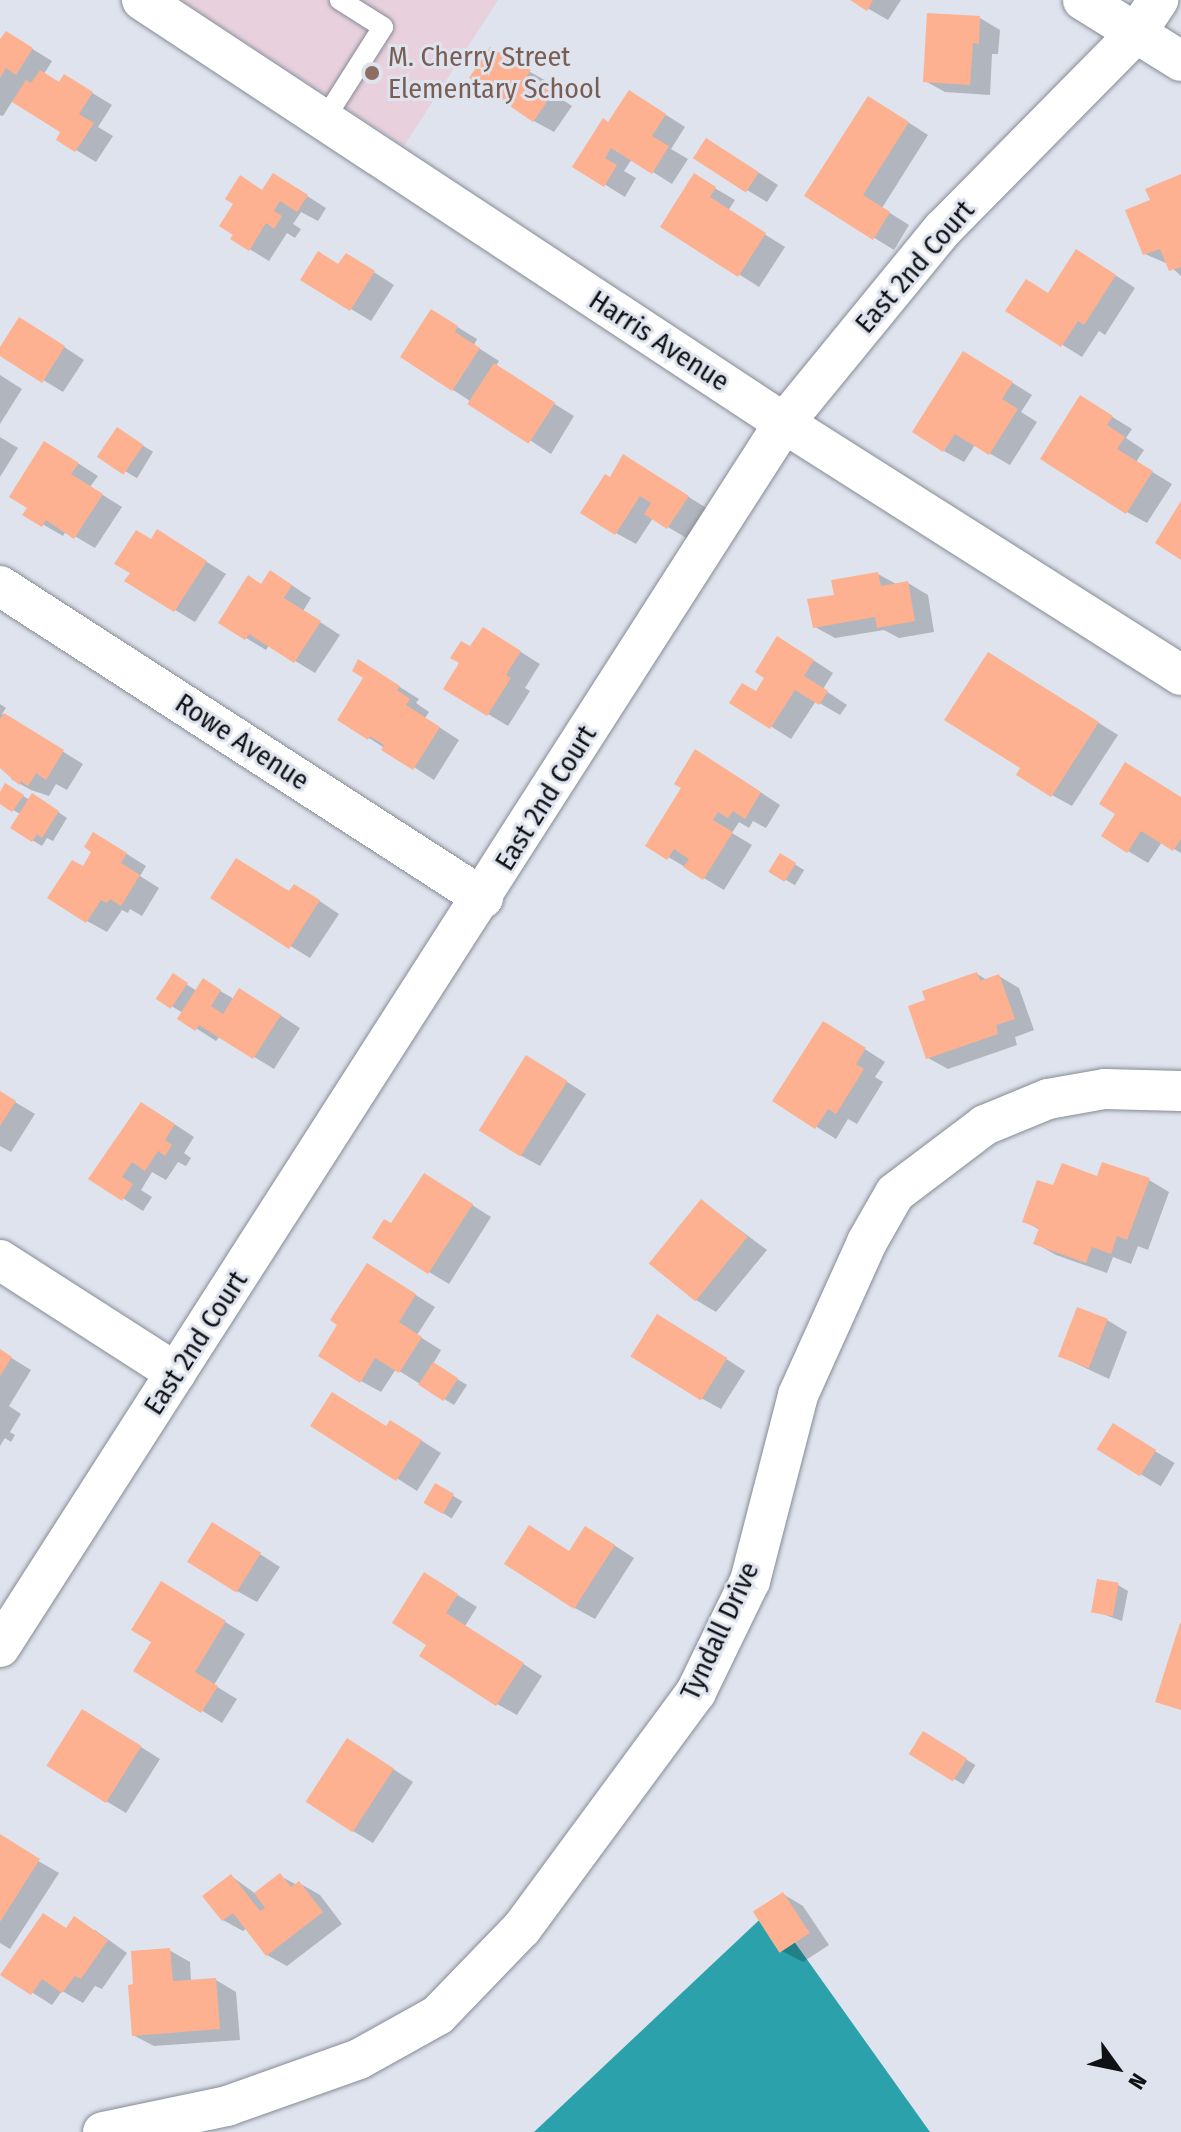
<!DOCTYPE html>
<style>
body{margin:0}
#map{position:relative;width:1181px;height:2132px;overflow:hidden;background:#dee3ed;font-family:"Fira Sans Condensed",sans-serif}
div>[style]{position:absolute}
.education>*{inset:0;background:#e8d1dd}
.water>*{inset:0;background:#2ba2ab}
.shadow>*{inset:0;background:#0003;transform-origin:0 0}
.building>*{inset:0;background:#fdb190;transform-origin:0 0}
.roads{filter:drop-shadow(0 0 2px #868b95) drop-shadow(0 0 2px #868b95)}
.service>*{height:20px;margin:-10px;padding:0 10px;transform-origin:10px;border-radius:10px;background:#fff}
.minor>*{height:40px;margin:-20px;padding:0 20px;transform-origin:20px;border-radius:20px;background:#fff}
.dots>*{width:22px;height:22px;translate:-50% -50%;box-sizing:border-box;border:4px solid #dee3ed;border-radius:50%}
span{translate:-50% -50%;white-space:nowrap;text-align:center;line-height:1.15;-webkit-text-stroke:6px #dee3ed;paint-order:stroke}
.education-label{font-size:28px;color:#785e54}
.left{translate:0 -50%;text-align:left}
.street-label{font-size:28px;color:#101115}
.north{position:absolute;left:1077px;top:2028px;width:80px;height:80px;-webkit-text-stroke:6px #dee3ed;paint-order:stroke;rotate:123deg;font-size:22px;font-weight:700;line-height:32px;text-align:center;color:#101115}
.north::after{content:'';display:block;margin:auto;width:28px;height:36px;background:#101115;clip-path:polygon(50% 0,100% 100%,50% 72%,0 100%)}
</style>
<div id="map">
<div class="education">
<i style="clip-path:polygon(181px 0,498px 0,404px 146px)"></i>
</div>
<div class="water">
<i style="clip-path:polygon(771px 1909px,930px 2132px,534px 2132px)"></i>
</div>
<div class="shadow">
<i style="clip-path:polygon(853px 0,901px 0,888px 20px)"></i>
<i style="clip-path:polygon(980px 18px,1000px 30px,998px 54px,992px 54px,990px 95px,945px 92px,925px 81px)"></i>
<i style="clip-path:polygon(0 39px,26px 45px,52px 61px,44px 74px,60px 83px,84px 88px,112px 105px,98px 127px,113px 136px,96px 162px,58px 139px,63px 131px,13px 100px,3px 116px,0 115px)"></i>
<i style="clip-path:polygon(491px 50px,550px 83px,546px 89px,572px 106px,554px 132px,534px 121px)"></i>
<i style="clip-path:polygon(649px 104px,685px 127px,671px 149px,688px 159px,672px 184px,632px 159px,624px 171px,636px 178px,625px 197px,575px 166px,609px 124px)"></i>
<i style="clip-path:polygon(889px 110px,928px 135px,882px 208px,909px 225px,894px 250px,807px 196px)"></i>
<i style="clip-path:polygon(727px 152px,778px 185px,767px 202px,747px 190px)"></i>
<i style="clip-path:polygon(694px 176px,735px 200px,728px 211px,785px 247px,759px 287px,663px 226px)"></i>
<i style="clip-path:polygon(1181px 176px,1181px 276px,1168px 264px,1145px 254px)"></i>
<i style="clip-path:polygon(293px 187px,326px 208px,318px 221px,301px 212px,293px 224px,301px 229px,295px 238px,287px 233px,269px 261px,233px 239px,263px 191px)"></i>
<i style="clip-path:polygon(1097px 263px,1135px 288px,1105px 335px,1099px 331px,1082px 357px,1008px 311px,1050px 295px)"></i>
<i style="clip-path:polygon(339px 266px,366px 267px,394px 285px,371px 321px,351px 309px)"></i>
<i style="clip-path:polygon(451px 323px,477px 339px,474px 345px,499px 361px,495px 367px,574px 416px,551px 454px,403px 357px)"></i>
<i style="clip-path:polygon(40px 331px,84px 360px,63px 392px,0 354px)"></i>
<i style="clip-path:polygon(984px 365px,1032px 395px,1021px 412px,1037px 422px,1010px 465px,975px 445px,964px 462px,944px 451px)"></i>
<i style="clip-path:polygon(0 375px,22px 389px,0 424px)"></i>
<i style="clip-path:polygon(1101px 410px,1132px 429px,1126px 438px,1144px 450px,1136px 462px,1172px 484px,1147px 523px,1127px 512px)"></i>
<i style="left:117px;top:430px;width:42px;height:31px;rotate:31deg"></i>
<i style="clip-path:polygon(0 437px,18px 448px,0 477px)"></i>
<i style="clip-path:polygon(65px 455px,98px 476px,90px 487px,122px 507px,95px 548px,66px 531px,63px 536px,25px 514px)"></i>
<i style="clip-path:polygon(644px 469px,708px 509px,688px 539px,653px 518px,636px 544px,616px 533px,610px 479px)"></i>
<i style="clip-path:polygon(152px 541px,178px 544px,226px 574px,195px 622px,127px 581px)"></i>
<i style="clip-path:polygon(878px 574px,898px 585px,908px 583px,928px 595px,934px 632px,899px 638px,884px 630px,835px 638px,815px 627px,836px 596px)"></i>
<i style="clip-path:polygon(290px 584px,311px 598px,303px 611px,340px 635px,315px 673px,269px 645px,266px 650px,246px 638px,262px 586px)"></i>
<i style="clip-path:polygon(503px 641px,540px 664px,525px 688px,530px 691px,508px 726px,488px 714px,471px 649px)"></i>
<i style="clip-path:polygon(798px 650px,833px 673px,823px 689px,847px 705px,840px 715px,816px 701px,791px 739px,732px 702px,757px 693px)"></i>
<i style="clip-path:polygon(1008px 666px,1118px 735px,1072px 806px,1052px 795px,1023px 768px)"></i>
<i style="clip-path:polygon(379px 674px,419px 699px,416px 703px,429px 712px,425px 718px,459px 740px,434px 780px,369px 738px)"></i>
<i style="clip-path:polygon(0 704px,6px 708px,2px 714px,83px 764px,67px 790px,56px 784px,49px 796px,31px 790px,11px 779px,14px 775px,0 766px)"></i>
<i style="clip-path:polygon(716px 763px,780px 805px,766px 828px,753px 821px,749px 828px,739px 822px,732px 833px,752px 845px,724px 890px,648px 845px,684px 788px)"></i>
<i style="clip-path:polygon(6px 786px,30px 800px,42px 801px,67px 818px,53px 841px,47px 838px,42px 846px,12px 828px,20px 814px,0 802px)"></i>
<i style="clip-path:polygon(1181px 798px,1181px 853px,1162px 842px,1148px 863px,1103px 836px,1118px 814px)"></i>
<i style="clip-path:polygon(114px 846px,146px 866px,140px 876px,159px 888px,142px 916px,130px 909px,128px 913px,122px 910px,107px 932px,87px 921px,84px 869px)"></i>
<i style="left:781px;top:856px;width:27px;height:18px;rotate:31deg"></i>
<i style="clip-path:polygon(290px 893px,315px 898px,339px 914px,310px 958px,212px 898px)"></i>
<i style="clip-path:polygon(977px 974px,987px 980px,999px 976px,1019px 988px,1034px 1030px,1015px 1037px,1017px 1045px,948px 1069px,928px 1058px)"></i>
<i style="clip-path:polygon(173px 976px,197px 991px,203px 981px,234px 999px,260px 1002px,300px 1028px,274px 1069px,220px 1036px,216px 1041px,180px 1018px,183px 1013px,158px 998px)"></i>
<i style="clip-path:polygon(843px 1035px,885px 1062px,875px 1077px,883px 1082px,857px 1124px,848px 1119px,836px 1139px,775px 1101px)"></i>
<i style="clip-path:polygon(547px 1069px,586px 1094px,540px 1166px,520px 1155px)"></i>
<i style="clip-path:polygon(0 1093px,35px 1114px,11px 1152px,0 1146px)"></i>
<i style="clip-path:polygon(162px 1116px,194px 1137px,184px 1153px,191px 1158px,186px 1166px,178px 1162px,166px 1180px,152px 1172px,141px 1190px,152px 1197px,143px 1211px,91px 1178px)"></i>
<i style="clip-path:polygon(1099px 1178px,1149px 1180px,1169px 1192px,1148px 1250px,1138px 1246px,1131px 1264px,1113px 1257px,1107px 1273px,1056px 1255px,1035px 1243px,1040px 1230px,1024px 1221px,1055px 1188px)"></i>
<i style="clip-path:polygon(444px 1187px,491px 1217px,449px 1284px,429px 1272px,392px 1226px)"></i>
<i style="clip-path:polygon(701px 1201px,767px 1250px,716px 1312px,696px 1300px)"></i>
<i style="clip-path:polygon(387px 1277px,435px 1307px,417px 1335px,441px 1350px,433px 1364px,467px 1385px,454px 1405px,396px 1369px,381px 1392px,361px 1381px,340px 1324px)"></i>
<i style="clip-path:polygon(1107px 1320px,1127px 1332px,1109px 1379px,1060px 1356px)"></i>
<i style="clip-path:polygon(678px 1328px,745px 1371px,721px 1409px,701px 1398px)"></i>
<i style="clip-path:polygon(0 1351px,31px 1370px,9px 1406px,21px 1414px,10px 1432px,15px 1435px,11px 1442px,5px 1438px,0 1446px)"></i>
<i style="clip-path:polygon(313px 1425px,388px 1428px,411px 1434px,441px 1453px,417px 1491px)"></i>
<i style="left:1113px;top:1426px;width:72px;height:27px;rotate:31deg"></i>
<i style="left:436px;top:1485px;width:31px;height:20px;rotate:32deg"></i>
<i style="clip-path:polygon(232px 1536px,280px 1567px,257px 1602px,237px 1591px)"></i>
<i style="clip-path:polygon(606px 1540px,634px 1558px,595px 1619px,575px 1608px,570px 1552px)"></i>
<i style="clip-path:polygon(1118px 1585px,1128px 1591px,1122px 1621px,1094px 1611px)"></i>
<i style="clip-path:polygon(445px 1587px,477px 1607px,465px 1626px,542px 1676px,517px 1715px,497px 1704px,428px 1645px)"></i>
<i style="clip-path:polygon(181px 1595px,245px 1634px,214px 1685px,237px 1699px,222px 1723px,136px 1670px)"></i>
<i style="clip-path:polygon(103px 1723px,160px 1759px,126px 1813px,106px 1801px)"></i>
<i style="left:924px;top:1734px;width:60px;height:23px;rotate:31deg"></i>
<i style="clip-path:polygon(367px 1752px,413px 1782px,373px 1843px,353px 1831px)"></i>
<i style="clip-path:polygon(0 1839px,59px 1873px,10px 1949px,0 1943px)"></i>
<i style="clip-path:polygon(231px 1876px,256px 1894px,280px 1876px,297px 1885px,299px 1883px,320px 1895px,342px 1924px,287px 1966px,267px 1955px,247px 1928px,243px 1931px,223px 1920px)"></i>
<i style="clip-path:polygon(783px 1894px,803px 1906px,829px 1945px,803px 1962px,782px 1951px)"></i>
<i style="clip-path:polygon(67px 1929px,95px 1930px,127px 1953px,102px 1989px,95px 1986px,83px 2003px,62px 1991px,52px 2005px,3px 1974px)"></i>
<i style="clip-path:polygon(169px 1950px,190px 1962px,191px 1982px,216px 1980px,236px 1992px,240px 2040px,154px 2046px,133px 2035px,135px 1986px)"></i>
</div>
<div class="building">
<i style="clip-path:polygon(850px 0,873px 0,867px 11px)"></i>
<i style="clip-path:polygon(927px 13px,980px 16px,979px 44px,973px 43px,970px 85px,923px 82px)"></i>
<i style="clip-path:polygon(6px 31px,33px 48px,16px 75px,6px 68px,0 78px,0 39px)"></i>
<i style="clip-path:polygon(490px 47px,531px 70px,527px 76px,553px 93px,533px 122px,469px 78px)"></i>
<i style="clip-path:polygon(40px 70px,59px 82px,64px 74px,93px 92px,79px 114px,94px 123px,75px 152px,56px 140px,60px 132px,12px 102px,26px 80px,31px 83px)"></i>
<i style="clip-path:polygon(629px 90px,666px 114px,652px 136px,669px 146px,652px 174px,611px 148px,605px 158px,617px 165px,604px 187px,572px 167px,603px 118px,608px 122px)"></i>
<i style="clip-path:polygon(868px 96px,909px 122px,863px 195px,890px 212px,873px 240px,804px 196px)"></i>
<i style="left:706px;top:138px;width:63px;height:24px;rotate:33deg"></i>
<i style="clip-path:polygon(273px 173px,308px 195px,297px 212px,280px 201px,274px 211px,282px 216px,274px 229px,266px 223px,249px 251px,230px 239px,233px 235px,219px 226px,233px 204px,225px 199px,240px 175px,262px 190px)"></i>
<i style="clip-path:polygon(694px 173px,716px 187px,710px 197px,766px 233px,738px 277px,660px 227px)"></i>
<i style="clip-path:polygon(1181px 174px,1181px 267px,1169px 271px,1160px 249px,1143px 255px,1125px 210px,1150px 200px,1145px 189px)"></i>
<i style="clip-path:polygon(1076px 249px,1116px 275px,1084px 325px,1078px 321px,1061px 347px,1005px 311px,1026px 279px,1048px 293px)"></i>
<i style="clip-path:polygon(318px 251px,338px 264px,346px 253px,375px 271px,350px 311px,300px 280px)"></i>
<i style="clip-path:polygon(431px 309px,458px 326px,455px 332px,480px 348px,452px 391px,400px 357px)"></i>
<i style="clip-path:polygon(19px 317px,65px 346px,42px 383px,0 356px,0 347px)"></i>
<i style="clip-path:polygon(963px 351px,1013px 382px,1002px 399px,1018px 409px,989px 455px,955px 434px,943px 452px,912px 432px)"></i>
<i style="left:494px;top:363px;width:73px;height:49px;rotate:33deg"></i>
<i style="clip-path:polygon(1080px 395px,1113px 416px,1107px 425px,1125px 437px,1117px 449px,1153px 471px,1126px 514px,1040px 459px)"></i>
<i style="left:117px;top:427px;width:32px;height:36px;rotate:34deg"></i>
<i style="clip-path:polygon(44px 441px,79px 463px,71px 474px,103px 494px,74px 539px,46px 520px,42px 527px,22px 515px,27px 508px,9px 497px)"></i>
<i style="clip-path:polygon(623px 454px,689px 496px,667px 529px,644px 514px,651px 503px,640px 496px,615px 535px,580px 513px,605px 474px,610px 477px)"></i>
<i style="clip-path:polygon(1181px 501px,1181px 560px,1155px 543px)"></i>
<i style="clip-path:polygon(157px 529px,207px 561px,174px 612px,124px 581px,130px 573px,114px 564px,136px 530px,151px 539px)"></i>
<i style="clip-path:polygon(270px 570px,292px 585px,284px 598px,321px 621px,294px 663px,249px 634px,245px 640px,218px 623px,248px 575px,261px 584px)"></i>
<i style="clip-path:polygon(878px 572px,881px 586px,908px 581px,915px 621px,877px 628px,875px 617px,813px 628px,807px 599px,834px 595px,831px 580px)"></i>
<i style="clip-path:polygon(483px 627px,521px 651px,506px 675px,511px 678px,487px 716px,443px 689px,459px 663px,450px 658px,461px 641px,470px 646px)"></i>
<i style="clip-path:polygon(777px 636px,814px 660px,804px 676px,828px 691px,819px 705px,795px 690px,770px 729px,729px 703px,742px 683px,756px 691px,764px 678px,755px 672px)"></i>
<i style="clip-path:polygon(988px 652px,1099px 722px,1051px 797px,1016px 775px,1020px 768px,944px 720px)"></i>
<i style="clip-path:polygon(358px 659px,400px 686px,397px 690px,410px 699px,406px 705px,440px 727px,413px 770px,381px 750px,384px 745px,370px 736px,368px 740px,337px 720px,363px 678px,352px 671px)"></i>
<i style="clip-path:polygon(4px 713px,64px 750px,46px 780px,36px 773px,28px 786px,21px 781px,19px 785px,0 768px,0 719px)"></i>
<i style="clip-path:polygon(695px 749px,761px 792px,745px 819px,733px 811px,728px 818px,718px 812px,713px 820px,733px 832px,703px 880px,683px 867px,689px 859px,674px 849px,667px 860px,645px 846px,681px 788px,674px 784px)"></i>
<i style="clip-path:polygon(1125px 762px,1181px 797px,1181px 839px,1173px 851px,1141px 831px,1127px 853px,1101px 836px,1115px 814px,1099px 804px)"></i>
<i style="clip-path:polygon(5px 783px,24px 795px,12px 812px,0 804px,0 792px)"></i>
<i style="clip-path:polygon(32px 793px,59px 811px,42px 838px,37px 834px,32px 842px,10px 828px)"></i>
<i style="clip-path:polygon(93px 832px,127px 853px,121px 863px,140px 875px,121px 906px,110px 899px,107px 903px,101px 900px,86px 923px,47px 898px,72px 860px,83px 866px,91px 852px,84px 847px)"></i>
<i style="left:780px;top:853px;width:19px;height:22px;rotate:32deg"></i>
<i style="clip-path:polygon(236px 858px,289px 891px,294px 884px,320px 900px,289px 949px,210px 898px)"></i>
<i style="clip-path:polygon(977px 972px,980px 981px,999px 974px,1015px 1019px,996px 1025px,998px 1034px,926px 1059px,908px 1006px,925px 1000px,922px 991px)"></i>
<i style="left:173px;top:973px;width:18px;height:31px;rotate:34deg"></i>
<i style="clip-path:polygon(203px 978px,221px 990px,211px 1006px,223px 1014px,239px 988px,281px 1015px,253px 1059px,199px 1025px,195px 1031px,177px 1019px)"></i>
<i style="clip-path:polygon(823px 1021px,866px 1048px,856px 1064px,864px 1069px,836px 1114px,828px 1109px,815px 1129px,772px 1101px)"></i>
<i style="left:526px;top:1055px;width:49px;height:89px;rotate:32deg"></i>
<i style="clip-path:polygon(0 1091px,16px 1101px,0 1126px)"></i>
<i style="clip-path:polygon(141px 1102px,175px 1124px,165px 1140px,172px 1145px,165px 1156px,158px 1151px,145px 1171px,132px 1162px,122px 1177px,133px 1184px,122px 1201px,88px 1179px)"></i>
<i style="clip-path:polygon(1102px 1162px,1150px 1178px,1127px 1240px,1117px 1236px,1111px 1254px,1092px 1247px,1086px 1263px,1033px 1244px,1039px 1228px,1022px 1222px,1037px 1180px,1053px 1185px,1062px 1163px,1097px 1176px)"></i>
<i style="clip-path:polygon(424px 1173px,473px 1204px,428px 1274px,372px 1238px,384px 1219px,391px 1223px)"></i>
<i style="left:701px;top:1199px;width:60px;height:83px;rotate:39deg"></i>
<i style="clip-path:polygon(367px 1263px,416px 1294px,399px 1322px,422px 1337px,399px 1373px,375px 1358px,360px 1383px,318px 1356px,337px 1325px,330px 1320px)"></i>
<i style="left:1077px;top:1307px;width:33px;height:53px;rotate:21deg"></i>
<i style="left:657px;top:1314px;width:83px;height:50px;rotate:32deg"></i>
<i style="clip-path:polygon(0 1349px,12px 1357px,0 1376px)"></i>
<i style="left:433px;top:1362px;width:30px;height:27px;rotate:33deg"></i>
<i style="clip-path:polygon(332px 1392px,386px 1426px,390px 1420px,422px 1440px,396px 1481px,310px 1426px)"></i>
<i style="left:1113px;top:1423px;width:51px;height:31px;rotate:32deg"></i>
<i style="left:435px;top:1483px;width:22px;height:23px;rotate:30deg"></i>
<i style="left:212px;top:1522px;width:58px;height:47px;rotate:32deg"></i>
<i style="clip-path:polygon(529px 1525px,569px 1551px,585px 1526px,615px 1545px,574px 1609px,504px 1564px)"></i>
<i style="clip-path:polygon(424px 1572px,458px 1594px,446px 1613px,524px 1663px,496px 1706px,419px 1656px,426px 1645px,392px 1623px)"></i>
<i style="left:1097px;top:1579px;width:22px;height:34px;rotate:10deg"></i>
<i style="clip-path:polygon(161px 1581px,226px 1621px,195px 1672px,218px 1686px,201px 1713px,133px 1671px,151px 1642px,131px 1630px)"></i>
<i style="clip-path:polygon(1180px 1623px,1181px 1623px,1181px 1710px,1155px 1702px)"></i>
<i style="left:82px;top:1709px;width:70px;height:67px;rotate:32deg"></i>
<i style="left:923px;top:1731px;width:52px;height:27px;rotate:32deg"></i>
<i style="left:347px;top:1738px;width:56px;height:76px;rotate:33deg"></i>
<i style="clip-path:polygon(0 1834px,40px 1859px,0 1922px)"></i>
<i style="clip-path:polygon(280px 1873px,291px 1887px,299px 1881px,323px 1912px,266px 1956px,233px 1913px,222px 1921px,202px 1896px,231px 1874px,260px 1911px,265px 1908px,254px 1893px)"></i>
<i style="left:783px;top:1892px;width:49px;height:36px;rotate:57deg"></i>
<i style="clip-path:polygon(43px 1913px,66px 1928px,74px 1916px,108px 1940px,81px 1979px,75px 1976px,62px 1993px,42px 1979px,31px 1995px,0 1975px)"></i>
<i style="clip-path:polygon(170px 1948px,173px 1981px,216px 1978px,220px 2029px,132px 2036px,128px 1985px,133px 1984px,131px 1951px)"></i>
</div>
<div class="roads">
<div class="service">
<i style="left:324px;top:120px;width:110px;rotate:-57.6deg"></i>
<i style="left:383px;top:27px;width:51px;rotate:-147.9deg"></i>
</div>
<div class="minor">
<i style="left:142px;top:0;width:769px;rotate:33.38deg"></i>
<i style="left:784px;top:423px;width:470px;rotate:32.4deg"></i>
<i style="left:1083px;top:0;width:115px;rotate:31.9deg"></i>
<i style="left:0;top:586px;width:575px;rotate:32.86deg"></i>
<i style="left:0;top:1260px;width:209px;rotate:32.7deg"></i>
<i style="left:0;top:1647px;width:1454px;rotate:-57.36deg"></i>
<i style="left:784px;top:423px;width:251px;rotate:-50.7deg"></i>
<i style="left:943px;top:229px;width:275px;rotate:-45.4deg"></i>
<i style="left:1136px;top:33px;width:40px;rotate:-56deg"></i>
<i style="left:103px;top:2132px;width:127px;rotate:-11.8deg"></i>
<i style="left:227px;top:2106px;width:140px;rotate:-19.6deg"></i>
<i style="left:359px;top:2059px;width:90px;rotate:-29.1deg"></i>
<i style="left:438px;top:2015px;width:121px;rotate:-46deg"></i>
<i style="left:522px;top:1928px;width:293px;rotate:-53.6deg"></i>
<i style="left:696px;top:1692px;width:123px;rotate:-64.1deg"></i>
<i style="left:750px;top:1581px;width:192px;rotate:-75.5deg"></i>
<i style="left:798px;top:1395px;width:168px;rotate:-65.7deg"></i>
<i style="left:867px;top:1242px;width:56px;rotate:-60.3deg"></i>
<i style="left:895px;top:1193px;width:113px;rotate:-37.1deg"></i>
<i style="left:985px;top:1125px;width:68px;rotate:-22.4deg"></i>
<i style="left:1048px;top:1099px;width:58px;rotate:-10deg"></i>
<i style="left:1105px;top:1089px;width:76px;rotate:1.5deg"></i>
</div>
</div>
<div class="dots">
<i style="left:372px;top:73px;background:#8d6e63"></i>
</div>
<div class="education-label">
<span class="left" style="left:388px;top:73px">M. Cherry Street<br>Elementary School</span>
</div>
<div class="street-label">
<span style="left:915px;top:267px;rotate:-49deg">East 2nd Court</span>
<span style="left:659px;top:341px;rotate:33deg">Harris Avenue</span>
<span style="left:242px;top:742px;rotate:33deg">Rowe Avenue</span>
<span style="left:546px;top:798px;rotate:-58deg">East 2nd Court</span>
<span style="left:196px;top:1343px;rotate:-57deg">East 2nd Court</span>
<span style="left:720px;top:1631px;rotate:-65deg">Tyndall Drive</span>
</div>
<div class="north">N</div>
</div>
